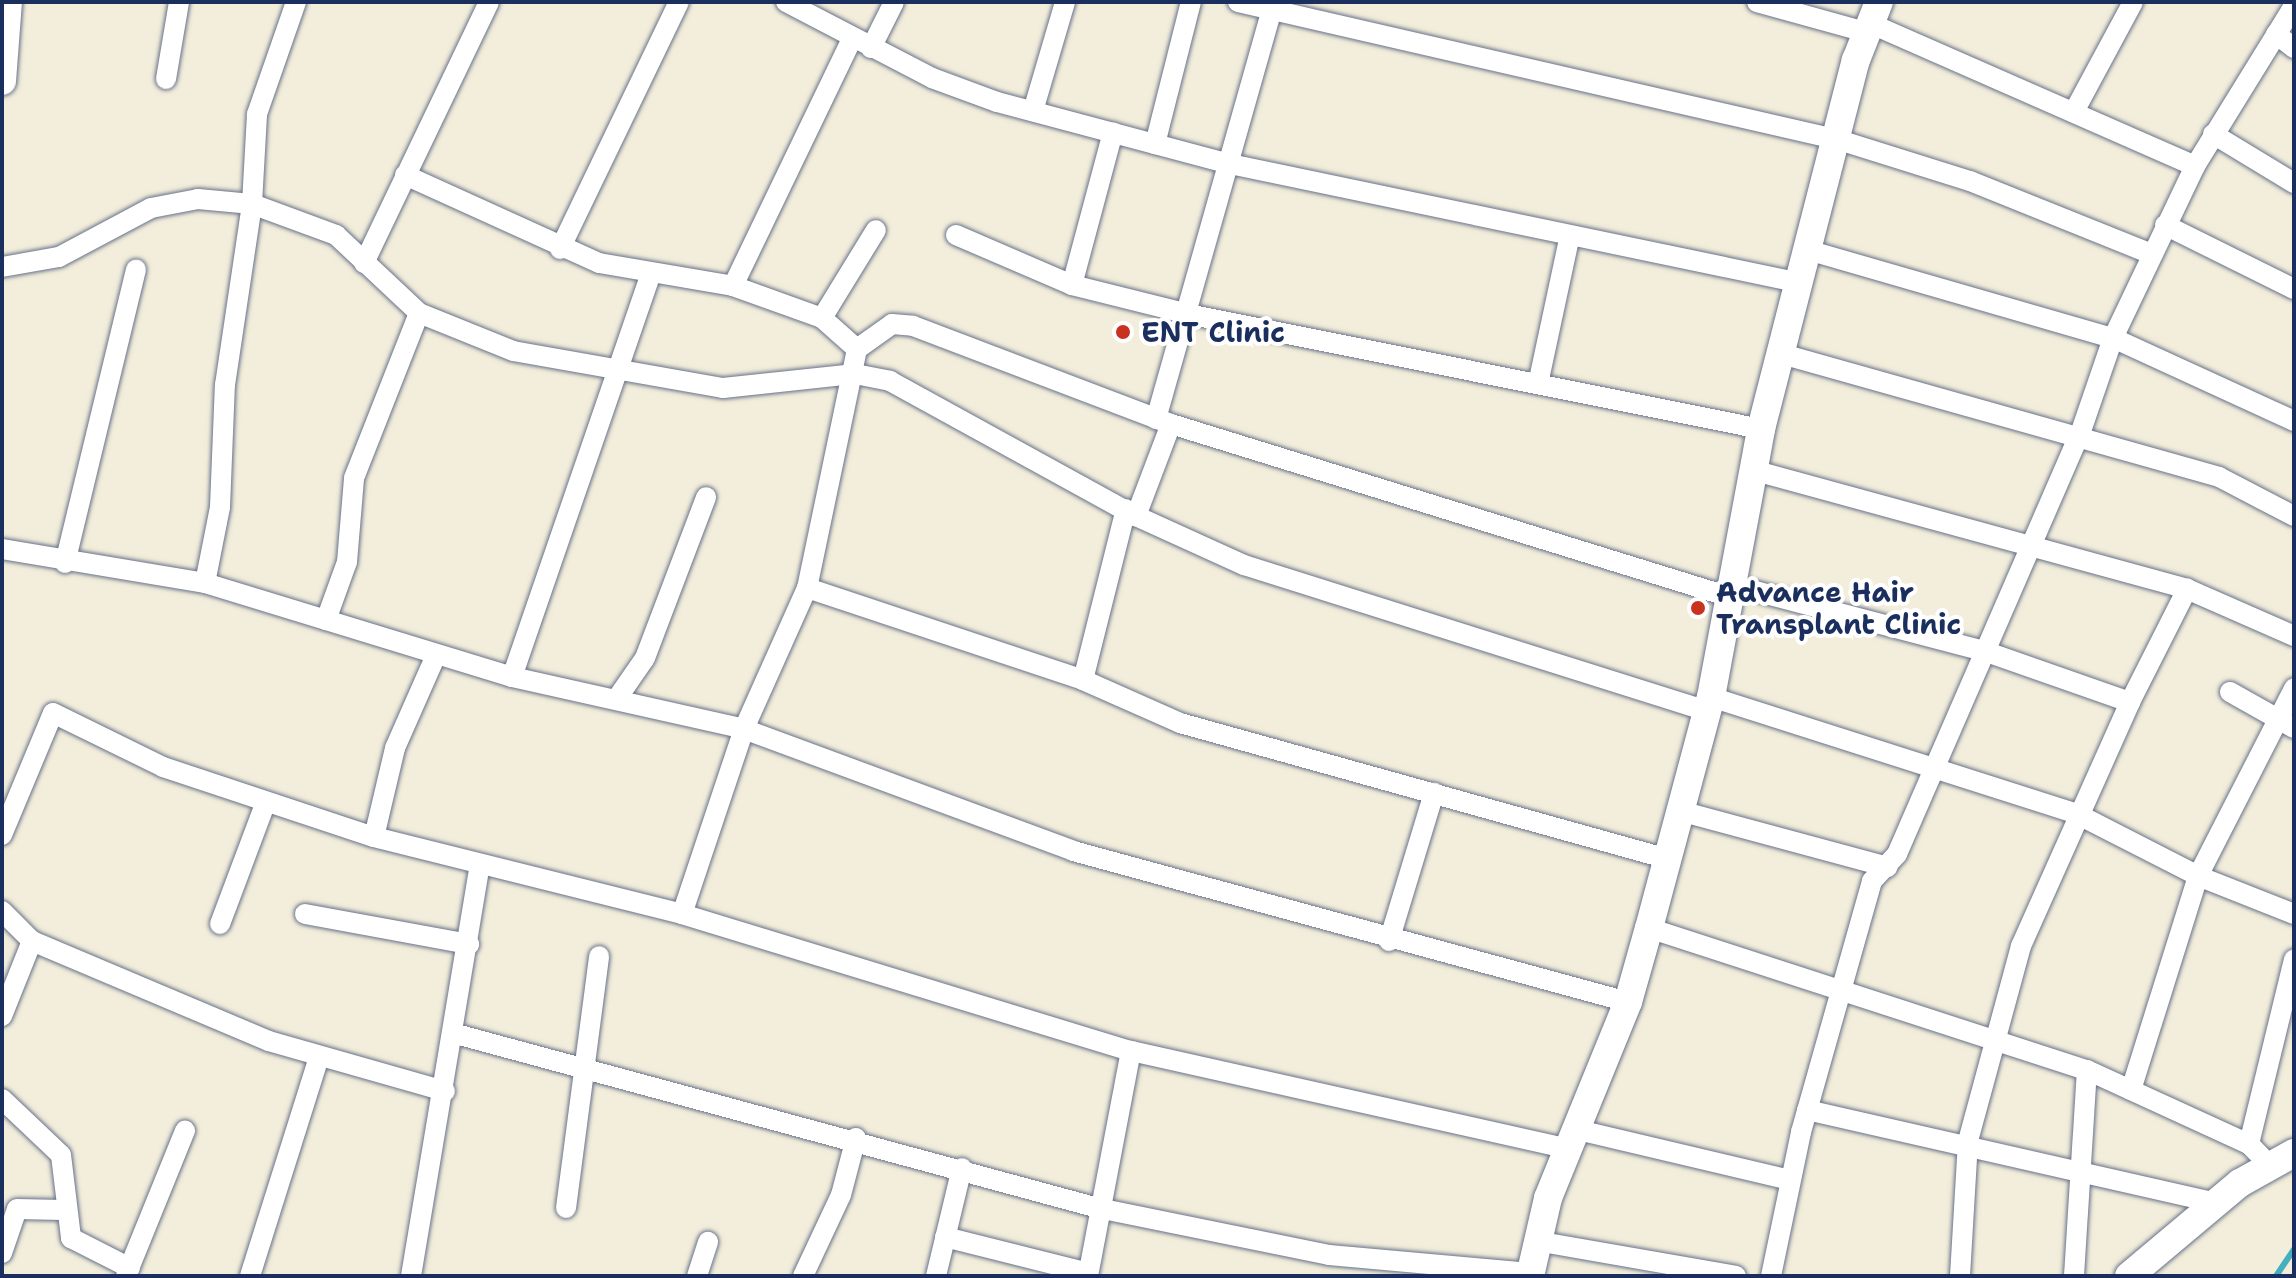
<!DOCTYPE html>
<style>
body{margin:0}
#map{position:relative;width:2296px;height:1278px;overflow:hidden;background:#f3eedb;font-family:"Shantell Sans",sans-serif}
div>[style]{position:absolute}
.stream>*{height:6px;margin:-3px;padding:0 3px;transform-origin:3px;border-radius:3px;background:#43afc1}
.roads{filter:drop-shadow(0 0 2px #67728a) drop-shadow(0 0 2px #67728a)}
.street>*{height:20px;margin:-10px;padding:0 10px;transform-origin:10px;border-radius:10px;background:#fff}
.secondary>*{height:28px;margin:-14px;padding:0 14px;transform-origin:14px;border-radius:14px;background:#fff}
.dots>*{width:22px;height:22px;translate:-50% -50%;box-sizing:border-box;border:4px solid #fff;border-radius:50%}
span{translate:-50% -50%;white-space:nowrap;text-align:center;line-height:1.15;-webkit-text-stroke:8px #fff;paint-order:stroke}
.poi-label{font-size:28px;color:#1b2f5e;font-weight:700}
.left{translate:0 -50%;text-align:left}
.frame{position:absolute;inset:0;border:4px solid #1b2f5e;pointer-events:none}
</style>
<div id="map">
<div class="stream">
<i style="left:2276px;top:1276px;width:32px;rotate:-56deg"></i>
</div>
<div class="roads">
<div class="street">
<i style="left:786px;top:2px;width:165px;rotate:27.5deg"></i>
<i style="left:932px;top:78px;width:69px;rotate:20.3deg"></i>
<i style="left:997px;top:102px;width:241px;rotate:14.9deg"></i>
<i style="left:1230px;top:164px;width:583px;rotate:11.77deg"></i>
<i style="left:1238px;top:2px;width:617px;rotate:12.93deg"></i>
<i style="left:1839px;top:140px;width:137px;rotate:17.4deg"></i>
<i style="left:1970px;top:181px;width:196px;rotate:21.9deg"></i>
<i style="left:1757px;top:2px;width:112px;rotate:15.5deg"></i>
<i style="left:2276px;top:34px;width:23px;rotate:38deg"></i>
<i style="left:871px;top:48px;width:51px;rotate:-63.4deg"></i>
<i style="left:166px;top:79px;width:78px;rotate:-80.4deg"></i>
<i style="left:2076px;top:108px;width:120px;rotate:-61.7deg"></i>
<i style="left:1033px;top:111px;width:114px;rotate:-73.6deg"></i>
<i style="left:2213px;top:134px;width:95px;rotate:31.2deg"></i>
<i style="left:1155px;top:144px;width:146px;rotate:-75.8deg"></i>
<i style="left:2195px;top:166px;width:188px;rotate:-58.3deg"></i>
<i style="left:405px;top:175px;width:213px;rotate:24.4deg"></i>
<i style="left:599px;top:263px;width:136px;rotate:9.7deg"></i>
<i style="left:733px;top:286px;width:95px;rotate:19.8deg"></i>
<i style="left:822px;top:318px;width:47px;rotate:41.5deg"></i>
<i style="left:857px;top:349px;width:244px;rotate:101.8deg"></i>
<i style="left:807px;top:588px;width:154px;rotate:114.1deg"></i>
<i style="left:744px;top:729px;width:195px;rotate:108.5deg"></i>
<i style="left:2165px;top:225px;width:144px;rotate:26.4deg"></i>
<i style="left:956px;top:235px;width:126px;rotate:23.3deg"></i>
<i style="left:1072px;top:285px;width:120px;rotate:14deg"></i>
<i style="left:1188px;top:314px;width:584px;rotate:11.35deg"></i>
<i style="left:560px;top:249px;width:274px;rotate:-64.3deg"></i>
<i style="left:1811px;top:251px;width:314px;rotate:16.1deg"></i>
<i style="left:2113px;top:338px;width:199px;rotate:24.6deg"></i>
<i style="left:364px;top:263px;width:289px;rotate:-64.4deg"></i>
<i style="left:2px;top:267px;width:58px;rotate:-10deg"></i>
<i style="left:59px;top:257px;width:104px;rotate:-28deg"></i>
<i style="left:151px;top:208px;width:48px;rotate:-10.8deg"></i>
<i style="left:198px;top:199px;width:54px;rotate:5.3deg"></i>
<i style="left:252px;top:204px;width:90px;rotate:20.3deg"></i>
<i style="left:336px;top:235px;width:114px;rotate:43.2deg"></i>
<i style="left:419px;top:313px;width:101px;rotate:22deg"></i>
<i style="left:513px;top:351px;width:213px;rotate:10deg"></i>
<i style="left:723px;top:388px;width:133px;rotate:-6.1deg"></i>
<i style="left:855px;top:374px;width:36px;rotate:11deg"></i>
<i style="left:890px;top:381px;width:281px;rotate:28.8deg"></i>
<i style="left:1136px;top:516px;width:119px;rotate:24.4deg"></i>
<i style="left:1244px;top:565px;width:485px;rotate:17.5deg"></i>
<i style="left:1072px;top:285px;width:158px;rotate:-75deg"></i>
<i style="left:733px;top:286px;width:274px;rotate:-64.3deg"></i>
<i style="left:822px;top:318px;width:103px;rotate:-58.5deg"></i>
<i style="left:857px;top:349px;width:43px;rotate:-35.5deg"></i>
<i style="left:892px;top:324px;width:21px;rotate:5deg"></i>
<i style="left:913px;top:326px;width:276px;rotate:20.8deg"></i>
<i style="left:1171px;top:424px;width:588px;rotate:17.2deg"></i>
<i style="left:1782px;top:354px;width:454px;rotate:15.7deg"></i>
<i style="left:2219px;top:477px;width:85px;rotate:27.5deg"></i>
<i style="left:1538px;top:384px;width:152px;rotate:-77.9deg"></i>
<i style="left:1156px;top:419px;width:433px;rotate:-74.2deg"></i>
<i style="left:1756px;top:471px;width:447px;rotate:15.3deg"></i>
<i style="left:1136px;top:516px;width:98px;rotate:-69.2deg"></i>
<i style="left:2px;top:549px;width:206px;rotate:9.5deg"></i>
<i style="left:205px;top:583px;width:321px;rotate:17deg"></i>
<i style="left:512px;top:677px;width:238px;rotate:12.6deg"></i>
<i style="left:744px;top:729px;width:351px;rotate:20.3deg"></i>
<i style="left:1073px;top:851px;width:575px;rotate:15.22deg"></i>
<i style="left:65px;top:563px;width:302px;rotate:-76.4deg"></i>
<i style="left:205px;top:583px;width:77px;rotate:-78.8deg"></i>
<i style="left:220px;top:507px;width:122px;rotate:-87.7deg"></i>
<i style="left:225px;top:385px;width:183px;rotate:-81.5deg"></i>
<i style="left:252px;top:204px;width:90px;rotate:-86.8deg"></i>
<i style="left:257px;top:114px;width:119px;rotate:-70.8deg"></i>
<i style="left:1736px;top:586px;width:256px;rotate:14.7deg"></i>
<i style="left:1984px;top:651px;width:155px;rotate:19.3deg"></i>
<i style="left:2130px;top:702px;width:127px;rotate:-63.2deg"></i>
<i style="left:2187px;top:589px;width:117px;rotate:23.7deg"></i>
<i style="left:807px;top:588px;width:291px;rotate:18.4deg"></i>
<i style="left:1083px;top:680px;width:106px;rotate:23.9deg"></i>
<i style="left:1180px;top:723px;width:507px;rotate:15.57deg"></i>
<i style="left:326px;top:620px;width:62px;rotate:-70.1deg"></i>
<i style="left:347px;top:562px;width:84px;rotate:-85.2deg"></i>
<i style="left:354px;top:478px;width:177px;rotate:-68.5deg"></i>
<i style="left:512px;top:677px;width:424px;rotate:-71deg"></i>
<i style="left:1083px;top:680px;width:176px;rotate:-75.9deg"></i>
<i style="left:2230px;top:692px;width:73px;rotate:29.4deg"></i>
<i style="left:618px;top:697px;width:47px;rotate:-55.3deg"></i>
<i style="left:645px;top:658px;width:172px;rotate:-69.2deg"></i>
<i style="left:1711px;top:697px;width:384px;rotate:17.7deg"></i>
<i style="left:2077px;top:814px;width:136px;rotate:27.1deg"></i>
<i style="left:2198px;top:876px;width:103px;rotate:21.6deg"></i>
<i style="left:1680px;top:811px;width:215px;rotate:15.1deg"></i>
<i style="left:2px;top:835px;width:132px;rotate:-67.3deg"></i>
<i style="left:53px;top:713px;width:123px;rotate:26.1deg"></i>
<i style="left:163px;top:767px;width:222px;rotate:18.4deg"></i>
<i style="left:374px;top:837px;width:317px;rotate:14deg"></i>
<i style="left:682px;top:914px;width:469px;rotate:17deg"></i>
<i style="left:1131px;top:1051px;width:446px;rotate:12.6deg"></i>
<i style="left:374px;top:837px;width:91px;rotate:-76.7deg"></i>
<i style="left:395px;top:748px;width:102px;rotate:-66.2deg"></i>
<i style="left:2px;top:911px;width:42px;rotate:45deg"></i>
<i style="left:32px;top:941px;width:257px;rotate:22.9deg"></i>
<i style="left:269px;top:1041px;width:183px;rotate:15.9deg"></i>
<i style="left:305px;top:914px;width:167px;rotate:10.4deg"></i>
<i style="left:220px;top:924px;width:128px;rotate:-69.4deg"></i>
<i style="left:1649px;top:928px;width:460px;rotate:18deg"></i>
<i style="left:2087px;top:1070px;width:178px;rotate:24.6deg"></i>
<i style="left:2249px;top:1144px;width:29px;rotate:46deg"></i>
<i style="left:1389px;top:941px;width:155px;rotate:-73.1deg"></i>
<i style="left:2px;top:1016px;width:81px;rotate:-68.2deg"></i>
<i style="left:456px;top:1034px;width:665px;rotate:15.16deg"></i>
<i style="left:1098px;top:1208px;width:236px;rotate:11.5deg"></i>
<i style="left:1329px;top:1255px;width:202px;rotate:5.1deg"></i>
<i style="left:2131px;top:1090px;width:224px;rotate:-72.6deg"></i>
<i style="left:2198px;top:876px;width:211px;rotate:-62.9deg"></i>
<i style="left:2px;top:1099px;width:81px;rotate:43.5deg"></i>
<i style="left:61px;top:1155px;width:84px;rotate:83.1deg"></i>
<i style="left:71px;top:1238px;width:66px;rotate:27deg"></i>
<i style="left:1807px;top:1110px;width:420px;rotate:12.8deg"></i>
<i style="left:1574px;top:1129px;width:222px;rotate:13.3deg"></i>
<i style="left:2249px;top:1144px;width:190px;rotate:-76.3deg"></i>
<i style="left:566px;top:1208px;width:254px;rotate:-82.5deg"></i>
<i style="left:945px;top:1237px;width:147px;rotate:14.1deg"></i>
<i style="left:1536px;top:1241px;width:203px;rotate:9.9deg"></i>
<i style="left:2px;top:1253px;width:46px;rotate:-71.2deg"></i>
<i style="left:17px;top:1209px;width:46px;rotate:1.2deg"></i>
<i style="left:126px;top:1276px;width:157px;rotate:-67.9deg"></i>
<i style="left:250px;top:1276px;width:230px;rotate:-72.5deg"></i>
<i style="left:411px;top:1276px;width:417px;rotate:-80.5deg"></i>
<i style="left:697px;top:1276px;width:36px;rotate:-72deg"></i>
<i style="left:803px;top:1276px;width:89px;rotate:-64.9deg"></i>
<i style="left:841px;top:1195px;width:59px;rotate:-75.3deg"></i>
<i style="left:936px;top:1276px;width:111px;rotate:-76.5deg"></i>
<i style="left:1088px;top:1276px;width:229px;rotate:-79.2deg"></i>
<i style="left:1771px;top:1276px;width:147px;rotate:-78.2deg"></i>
<i style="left:1801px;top:1132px;width:261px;rotate:-74.2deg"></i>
<i style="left:1872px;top:881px;width:37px;rotate:-47deg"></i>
<i style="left:1897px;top:854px;width:458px;rotate:-66.5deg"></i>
<i style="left:2080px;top:434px;width:102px;rotate:-71deg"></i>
<i style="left:2113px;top:338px;width:191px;rotate:-64.5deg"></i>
<i style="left:2195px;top:166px;width:356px;rotate:-156.3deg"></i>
<i style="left:1960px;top:1276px;width:135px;rotate:-86.6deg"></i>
<i style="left:1968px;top:1141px;width:202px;rotate:-74.8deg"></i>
<i style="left:2021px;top:946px;width:267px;rotate:-65.9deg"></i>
<i style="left:2074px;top:1276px;width:206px;rotate:-86.4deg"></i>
</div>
<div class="secondary">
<i style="left:2px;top:81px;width:79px;rotate:-85.7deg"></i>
<i style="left:1530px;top:1276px;width:80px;rotate:-77deg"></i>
<i style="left:1548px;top:1198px;width:212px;rotate:-67.8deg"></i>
<i style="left:1628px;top:1002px;width:77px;rotate:-74.2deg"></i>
<i style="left:1649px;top:928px;width:239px;rotate:-75deg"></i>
<i style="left:1711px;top:697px;width:273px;rotate:-79.4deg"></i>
<i style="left:1761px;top:429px;width:381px;rotate:-75.6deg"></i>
<i style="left:1856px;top:60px;width:62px;rotate:-68.4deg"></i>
<i style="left:2129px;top:1276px;width:145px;rotate:-40deg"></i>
<i style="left:2240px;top:1183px;width:62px;rotate:-29.1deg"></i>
</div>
</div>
<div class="dots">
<i style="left:1123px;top:332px;background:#c8321e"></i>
<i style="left:1698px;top:608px;background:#c8321e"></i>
</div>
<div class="poi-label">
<span class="left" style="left:1141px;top:332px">ENT Clinic</span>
<span class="left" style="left:1716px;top:608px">Advance Hair<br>Transplant Clinic</span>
</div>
<div class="frame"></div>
</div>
